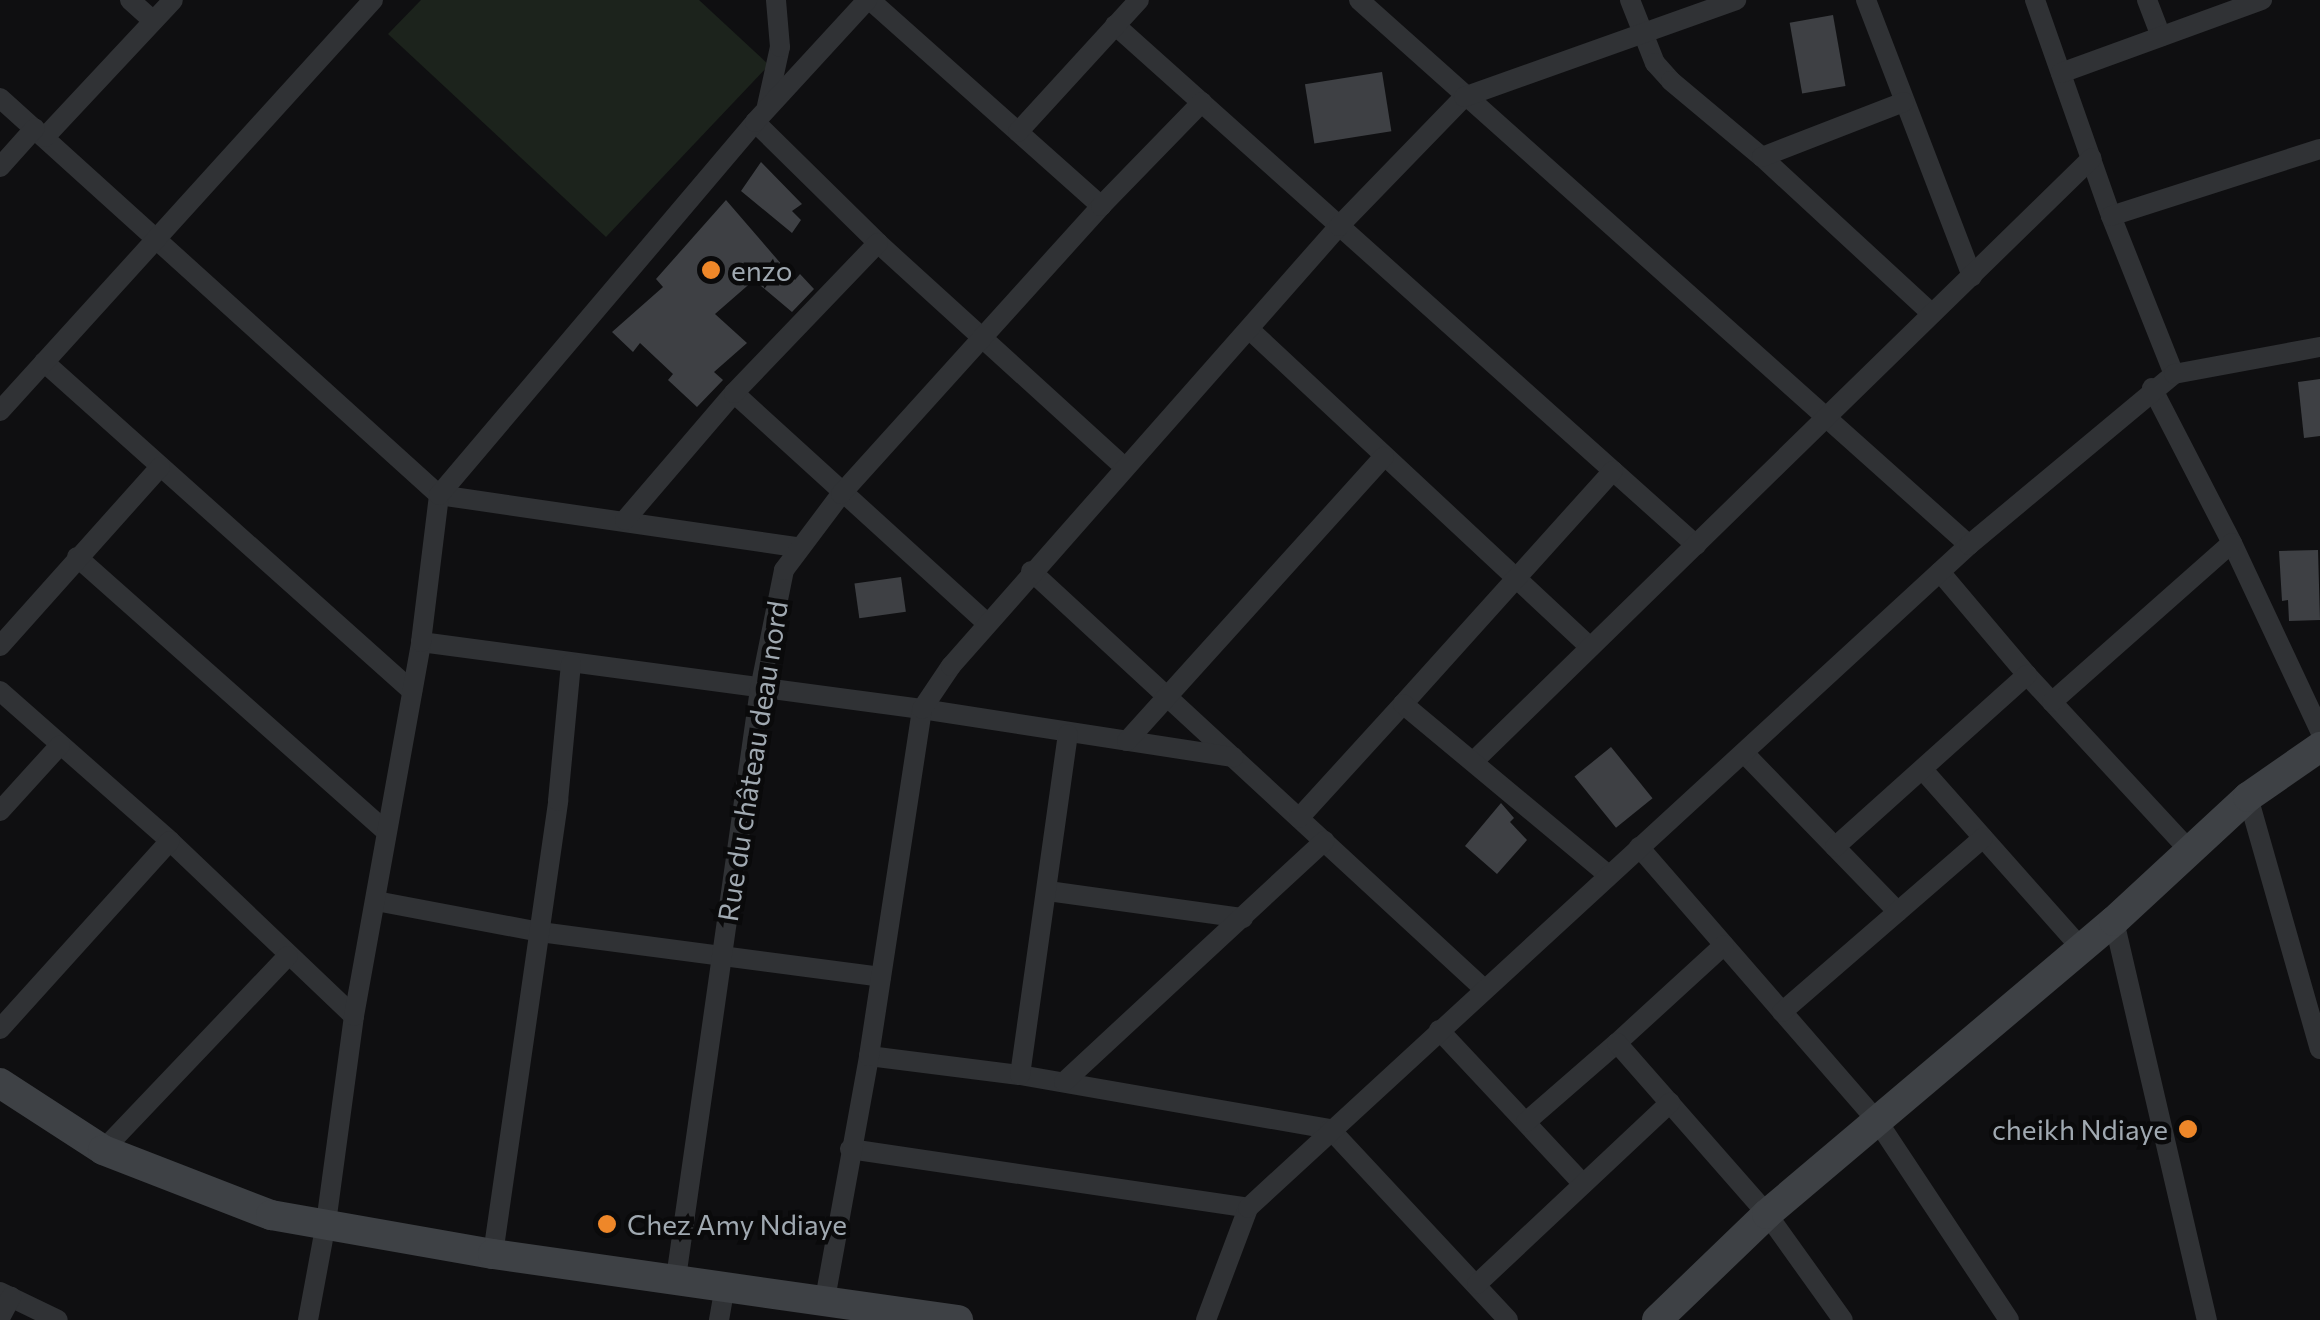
<!DOCTYPE html>
<meta charset="utf-8">
<style>
body{margin:0}
#map{position:relative;width:2320px;height:1320px;overflow:hidden;background:#0f0f11;font-family:Commissioner,sans-serif}
div>[style]{position:absolute}
.green>*{inset:0;background:#1c231c}
.building>*{inset:0;background:#3e4044;transform-origin:0 0}
.street>*{height:20px;margin:-10px;padding:0 10px;transform-origin:10px;border-radius:10px;background:#303235}
.secondary>*{height:30px;margin:-15px;padding:0 15px;transform-origin:15px;border-radius:15px;background:#3e4145}
.dots>*{width:28px;height:28px;translate:-50% -50%;box-sizing:border-box;border:5px solid #0a0a0b;border-radius:50%}
span{translate:-50% -50%;white-space:nowrap;text-align:center;line-height:1.15;-webkit-text-stroke:9px #0a0a0b;paint-order:stroke}
.poi-label{font-size:28px;color:#a0a9b1}
.left{translate:0 -50%;text-align:left}
.right{translate:-100% -50%;text-align:right}
.street-label{font-size:28px;color:#a0a9b1}
</style>
<div id="map">
<div class="green">
<i style="clip-path:polygon(421px 0,699px 0,769px 65px,606px 237px,388px 34px)"></i>
</div>
<div class="building">
<i style="left:1833px;top:15px;width:72px;height:44px;rotate:80deg"></i>
<i style="left:1382px;top:72px;width:60px;height:78px;rotate:81deg"></i>
<i style="clip-path:polygon(761px 162px,802px 204px,792px 211px,801px 220px,792px 233px,741px 191px)"></i>
<i style="clip-path:polygon(726px 200px,795px 280px,800px 274px,814px 289px,792px 312px,754px 280px,715px 314px,747px 343px,714px 372px,723px 380px,697px 407px,668px 380px,673px 374px,640px 343px,633px 352px,612px 332px,663px 287px,656px 279px)"></i>
<i style="clip-path:polygon(2320px 379px,2320px 436px,2304px 438px,2298px 382px)"></i>
<i style="clip-path:polygon(2318px 550px,2320px 620px,2289px 621px,2288px 600px,2282px 601px,2279px 551px)"></i>
<i style="left:901px;top:577px;width:35px;height:47px;rotate:82deg"></i>
<i style="left:1611px;top:747px;width:66px;height:47px;rotate:51deg"></i>
<i style="clip-path:polygon(1501px 803px,1514px 818px,1510px 822px,1527px 840px,1497px 874px,1465px 846px)"></i>
</div>
<div class="street">
<i style="left:130px;top:0;width:31px;rotate:42deg"></i>
<i style="left:870px;top:0;width:310px;rotate:41.7deg"></i>
<i style="left:1359px;top:0;width:818px;rotate:41.78deg"></i>
<i style="left:1630px;top:0;width:68px;rotate:68.4deg"></i>
<i style="left:1655px;top:63px;width:24px;rotate:48deg"></i>
<i style="left:1671px;top:81px;width:119px;rotate:39.9deg"></i>
<i style="left:1762px;top:157px;width:231px;rotate:42.7deg"></i>
<i style="left:1866px;top:0;width:296px;rotate:69deg"></i>
<i style="left:2035px;top:0;width:229px;rotate:70.6deg"></i>
<i style="left:2111px;top:216px;width:170px;rotate:68.3deg"></i>
<i style="left:2147px;top:0;width:39px;rotate:69deg"></i>
<i style="left:1115px;top:25px;width:780px;rotate:41.83deg"></i>
<i style="left:2061px;top:73px;width:214px;rotate:-20deg"></i>
<i style="left:0;top:98px;width:592px;rotate:42.12deg"></i>
<i style="left:439px;top:495px;width:362px;rotate:8.3deg"></i>
<i style="left:767px;top:106px;width:60px;rotate:-77.6deg"></i>
<i style="left:780px;top:47px;width:47px;rotate:-94.9deg"></i>
<i style="left:755px;top:122px;width:173px;rotate:44.5deg"></i>
<i style="left:878px;top:243px;width:333px;rotate:42.3deg"></i>
<i style="left:1018px;top:132px;width:179px;rotate:-47.5deg"></i>
<i style="left:45px;top:137px;width:187px;rotate:-46.9deg"></i>
<i style="left:1762px;top:157px;width:152px;rotate:-21.2deg"></i>
<i style="left:0;top:167px;width:52px;rotate:-48.1deg"></i>
<i style="left:2111px;top:216px;width:219px;rotate:-17.8deg"></i>
<i style="left:1250px;top:330px;width:465px;rotate:43deg"></i>
<i style="left:44px;top:362px;width:494px;rotate:41.8deg"></i>
<i style="left:2152px;top:388px;width:174px;rotate:62.7deg"></i>
<i style="left:2232px;top:543px;width:208px;rotate:64.9deg"></i>
<i style="left:734px;top:393px;width:341px;rotate:42.3deg"></i>
<i style="left:0;top:411px;width:555px;rotate:-47.77deg"></i>
<i style="left:625px;top:520px;width:167px;rotate:-49.4deg"></i>
<i style="left:734px;top:393px;width:208px;rotate:-46.2deg"></i>
<i style="left:77px;top:557px;width:413px;rotate:41.6deg"></i>
<i style="left:1031px;top:571px;width:616px;rotate:42.7deg"></i>
<i style="left:1940px;top:572px;width:135px;rotate:49.8deg"></i>
<i style="left:2027px;top:675px;width:237px;rotate:47.2deg"></i>
<i style="left:421px;top:642px;width:505px;rotate:7.62deg"></i>
<i style="left:922px;top:709px;width:315px;rotate:8.8deg"></i>
<i style="left:0;top:646px;width:240px;rotate:-48.2deg"></i>
<i style="left:0;top:691px;width:227px;rotate:41.4deg"></i>
<i style="left:170px;top:841px;width:254px;rotate:43.6deg"></i>
<i style="left:2052px;top:702px;width:240px;rotate:-41.5deg"></i>
<i style="left:1403px;top:704px;width:314px;rotate:-48deg"></i>
<i style="left:1127px;top:741px;width:383px;rotate:-47.9deg"></i>
<i style="left:1744px;top:753px;width:221px;rotate:45.9deg"></i>
<i style="left:1474px;top:761px;width:863px;rotate:-44.3deg"></i>
<i style="left:1923px;top:770px;width:237px;rotate:48.4deg"></i>
<i style="left:2248px;top:797px;width:262px;rotate:74.1deg"></i>
<i style="left:0;top:811px;width:89px;rotate:-47.7deg"></i>
<i style="left:1299px;top:818px;width:154px;rotate:-47.6deg"></i>
<i style="left:1403px;top:704px;width:266px;rotate:39.8deg"></i>
<i style="left:1639px;top:847px;width:364px;rotate:49deg"></i>
<i style="left:1878px;top:1122px;width:237px;rotate:56.5deg"></i>
<i style="left:1835px;top:847px;width:258px;rotate:-41.9deg"></i>
<i style="left:1048px;top:891px;width:197px;rotate:7.9deg"></i>
<i style="left:376px;top:901px;width:167px;rotate:10.7deg"></i>
<i style="left:540px;top:932px;width:344px;rotate:7.5deg"></i>
<i style="left:2114px;top:921px;width:410px;rotate:76.9deg"></i>
<i style="left:1782px;top:1012px;width:266px;rotate:-40.9deg"></i>
<i style="left:0;top:1029px;width:253px;rotate:-47.9deg"></i>
<i style="left:1439px;top:1030px;width:211px;rotate:46.9deg"></i>
<i style="left:1617px;top:1043px;width:145px;rotate:-42.5deg"></i>
<i style="left:869px;top:1056px;width:152px;rotate:7.2deg"></i>
<i style="left:1020px;top:1075px;width:315px;rotate:9.9deg"></i>
<i style="left:1330px;top:1129px;width:261px;rotate:47deg"></i>
<i style="left:1020px;top:1075px;width:344px;rotate:-82deg"></i>
<i style="left:1064px;top:1082px;width:355px;rotate:-42.8deg"></i>
<i style="left:1526px;top:1122px;width:121px;rotate:-41deg"></i>
<i style="left:1617px;top:1043px;width:227px;rotate:48.7deg"></i>
<i style="left:1767px;top:1214px;width:130px;rotate:54.4deg"></i>
<i style="left:850px;top:1149px;width:402px;rotate:8.4deg"></i>
<i style="left:103px;top:1150px;width:268px;rotate:-46.4deg"></i>
<i style="left:493px;top:1254px;width:458px;rotate:-81.8deg"></i>
<i style="left:558px;top:801px;width:138px;rotate:-84.6deg"></i>
<i style="left:676px;top:1278px;width:595px;rotate:-81.88deg"></i>
<i style="left:760px;top:689px;width:121px;rotate:-78.6deg"></i>
<i style="left:784px;top:570px;width:95px;rotate:-53.1deg"></i>
<i style="left:841px;top:494px;width:388px;rotate:-47.9deg"></i>
<i style="left:1101px;top:206px;width:145px;rotate:-45.8deg"></i>
<i style="left:1477px;top:1284px;width:265px;rotate:-43.2deg"></i>
<i style="left:0;top:1292px;width:64px;rotate:25.8deg"></i>
<i style="left:825px;top:1299px;width:247px;rotate:-79.7deg"></i>
<i style="left:869px;top:1056px;width:351px;rotate:-81.3deg"></i>
<i style="left:922px;top:709px;width:52px;rotate:-56deg"></i>
<i style="left:951px;top:666px;width:587px;rotate:-48.59deg"></i>
<i style="left:1339px;top:226px;width:180px;rotate:-45.9deg"></i>
<i style="left:1464px;top:97px;width:289px;rotate:-19.6deg"></i>
<i style="left:0;top:1318px;width:24px;rotate:-62deg"></i>
<i style="left:308px;top:1320px;width:99px;rotate:-79.5deg"></i>
<i style="left:326px;top:1223px;width:209px;rotate:-82.3deg"></i>
<i style="left:354px;top:1016px;width:380px;rotate:-79.8deg"></i>
<i style="left:421px;top:642px;width:148px;rotate:-83deg"></i>
<i style="left:439px;top:495px;width:489px;rotate:-49.7deg"></i>
<i style="left:755px;top:122px;width:166px;rotate:-47.4deg"></i>
<i style="left:719px;top:1320px;width:36px;rotate:-80deg"></i>
<i style="left:1206px;top:1320px;width:120px;rotate:-69.4deg"></i>
<i style="left:1248px;top:1208px;width:979px;rotate:-42.6deg"></i>
<i style="left:1969px;top:545px;width:267px;rotate:-39.8deg"></i>
<i style="left:2174px;top:374px;width:148px;rotate:-10.5deg"></i>
</div>
<div class="secondary">
<i style="left:0;top:1083px;width:123px;rotate:33deg"></i>
<i style="left:103px;top:1150px;width:180px;rotate:21.2deg"></i>
<i style="left:271px;top:1215px;width:225px;rotate:10deg"></i>
<i style="left:493px;top:1254px;width:470px;rotate:8.1deg"></i>
<i style="left:1657px;top:1320px;width:153px;rotate:-43.9deg"></i>
<i style="left:1767px;top:1214px;width:454px;rotate:-40.2deg"></i>
<i style="left:2114px;top:921px;width:183px;rotate:-42.8deg"></i>
<i style="left:2248px;top:797px;width:88px;rotate:-34.8deg"></i>
</div>
<div class="dots">
<i style="left:711px;top:270px;background:#ee8729"></i>
<i style="left:2188px;top:1129px;background:#ee8729"></i>
<i style="left:607px;top:1224px;background:#ee8729"></i>
</div>
<div class="poi-label">
<span class="left" style="left:731px;top:270px">enzo</span>
<span class="right" style="left:2168px;top:1129px">cheikh Ndiaye</span>
<span class="left" style="left:627px;top:1224px">Chez Amy Ndiaye</span>
</div>
<div class="street-label">
<span style="left:752px;top:761px;rotate:-81deg">Rue du château deau nord</span>
</div>
</div>
